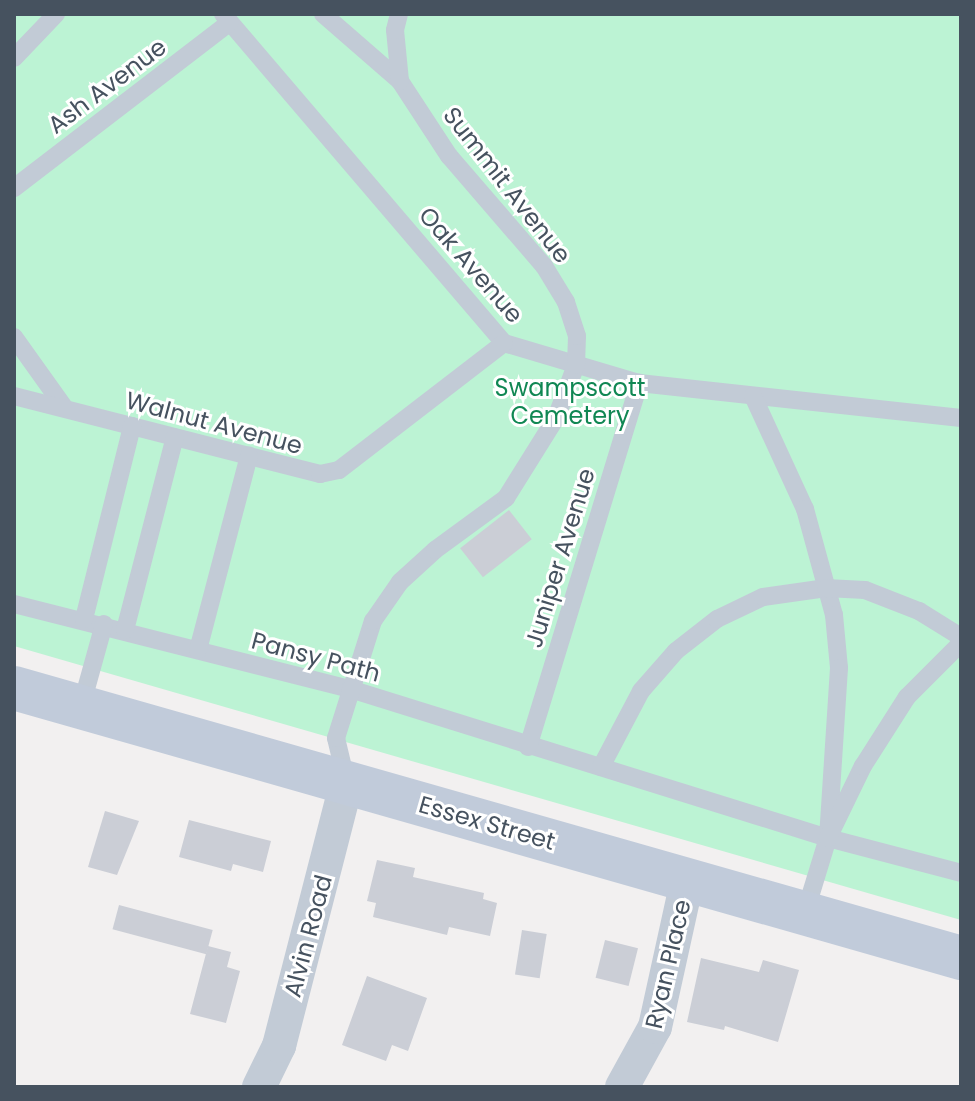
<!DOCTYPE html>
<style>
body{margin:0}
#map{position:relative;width:975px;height:1101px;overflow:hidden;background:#f2f0f0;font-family:Poppins,sans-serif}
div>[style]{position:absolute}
.green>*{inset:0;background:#bcf3d4}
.building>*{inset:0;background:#cbced6;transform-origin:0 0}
.lane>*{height:18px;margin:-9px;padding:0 9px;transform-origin:9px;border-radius:9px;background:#c2cbd6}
.street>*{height:34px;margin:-17px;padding:0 17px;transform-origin:17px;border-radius:17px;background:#c2cbd6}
.secondary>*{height:44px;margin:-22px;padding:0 22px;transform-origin:22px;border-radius:22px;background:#c1cbda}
span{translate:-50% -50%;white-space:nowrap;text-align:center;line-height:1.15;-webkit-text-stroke:6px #fff;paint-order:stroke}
.street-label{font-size:24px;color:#46525f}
.park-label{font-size:24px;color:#108753}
.frame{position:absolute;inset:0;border:16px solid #46525f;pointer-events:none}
</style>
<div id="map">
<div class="green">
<i style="clip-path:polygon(14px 14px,961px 14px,961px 920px,14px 646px)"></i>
</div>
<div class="building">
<i style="left:509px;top:510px;width:37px;height:62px;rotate:52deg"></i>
<i style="clip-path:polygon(105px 811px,139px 821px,117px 875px,88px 867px)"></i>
<i style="clip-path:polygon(189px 820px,271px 841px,263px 872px,233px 864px,231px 871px,179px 857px)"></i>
<i style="clip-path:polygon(377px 860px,415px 868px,413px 877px,484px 893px,483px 899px,497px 903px,490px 936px,449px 927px,447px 935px,373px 917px,376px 903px,367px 901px)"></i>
<i style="left:119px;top:905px;width:97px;height:25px;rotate:15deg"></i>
<i style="left:522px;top:930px;width:25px;height:45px;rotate:9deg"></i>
<i style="left:605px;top:940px;width:34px;height:39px;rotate:14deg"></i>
<i style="clip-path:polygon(208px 946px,231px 952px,227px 967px,240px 971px,226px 1023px,190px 1014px)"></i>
<i style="clip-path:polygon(701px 958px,759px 972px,763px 960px,799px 970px,778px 1042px,725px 1026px,724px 1030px,687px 1022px)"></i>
<i style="clip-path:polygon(367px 976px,427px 998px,408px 1051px,392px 1045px,386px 1061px,342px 1045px)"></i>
</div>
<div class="lane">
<i style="left:223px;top:14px;width:433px;rotate:49.5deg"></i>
<i style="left:504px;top:343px;width:141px;rotate:16.5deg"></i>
<i style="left:639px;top:383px;width:324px;rotate:6.2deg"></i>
<i style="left:323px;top:14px;width:102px;rotate:41deg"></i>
<i style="left:14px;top:58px;width:61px;rotate:-46.3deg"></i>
<i style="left:14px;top:188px;width:272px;rotate:-37.5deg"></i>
<i style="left:14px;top:337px;width:86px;rotate:54.5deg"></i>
<i style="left:14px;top:396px;width:316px;rotate:14.3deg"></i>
<i style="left:320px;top:474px;width:19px;rotate:-12deg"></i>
<i style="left:339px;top:470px;width:208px;rotate:-37.6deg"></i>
<i style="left:753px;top:396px;width:124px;rotate:65.3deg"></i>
<i style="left:805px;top:509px;width:110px;rotate:74.7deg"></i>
<i style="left:834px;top:615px;width:53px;rotate:84.6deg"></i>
<i style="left:839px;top:668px;width:170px;rotate:93.7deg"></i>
<i style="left:14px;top:604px;width:347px;rotate:14.2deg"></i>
<i style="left:350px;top:689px;width:501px;rotate:17.31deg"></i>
<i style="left:828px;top:838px;width:138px;rotate:14.7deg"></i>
<i style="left:84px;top:619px;width:199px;rotate:-76deg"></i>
<i style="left:125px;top:630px;width:199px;rotate:-75.5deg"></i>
<i style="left:198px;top:650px;width:201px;rotate:-75.3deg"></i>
<i style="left:81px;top:707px;width:86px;rotate:-74.5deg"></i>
<i style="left:528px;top:747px;width:381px;rotate:-73deg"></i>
<i style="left:601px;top:767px;width:86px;rotate:-62.2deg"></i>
<i style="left:641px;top:691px;width:53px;rotate:-48.8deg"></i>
<i style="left:676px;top:651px;width:52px;rotate:-38deg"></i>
<i style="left:717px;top:619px;width:51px;rotate:-25.6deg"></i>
<i style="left:763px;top:597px;width:64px;rotate:-8.1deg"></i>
<i style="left:826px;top:588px;width:39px;rotate:3deg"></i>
<i style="left:865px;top:590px;width:58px;rotate:21.3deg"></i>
<i style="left:919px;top:611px;width:49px;rotate:31.8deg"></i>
<i style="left:346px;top:780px;width:43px;rotate:-103.4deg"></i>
<i style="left:336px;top:738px;width:123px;rotate:-72.5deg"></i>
<i style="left:373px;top:621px;width:47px;rotate:-55.3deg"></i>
<i style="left:400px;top:582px;width:47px;rotate:-42.4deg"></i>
<i style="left:435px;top:550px;width:88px;rotate:-36.2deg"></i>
<i style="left:506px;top:498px;width:94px;rotate:-58deg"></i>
<i style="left:556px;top:418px;width:57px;rotate:-69.3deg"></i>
<i style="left:576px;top:365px;width:29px;rotate:-88deg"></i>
<i style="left:577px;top:336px;width:36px;rotate:-108deg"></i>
<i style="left:566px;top:302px;width:42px;rotate:-121.4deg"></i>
<i style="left:544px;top:266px;width:145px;rotate:-130.8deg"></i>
<i style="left:449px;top:156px;width:90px;rotate:-123.2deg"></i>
<i style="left:400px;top:81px;width:51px;rotate:-95.6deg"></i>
<i style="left:395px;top:30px;width:16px;rotate:-76deg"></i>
<i style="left:805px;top:913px;width:78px;rotate:-73deg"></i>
<i style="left:828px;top:838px;width:80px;rotate:-64.1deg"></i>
<i style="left:863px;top:766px;width:82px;rotate:-57.5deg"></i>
<i style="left:907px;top:697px;width:76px;rotate:-45deg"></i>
</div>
<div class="street">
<i style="left:259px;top:1087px;width:46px;rotate:-64deg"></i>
<i style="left:279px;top:1046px;width:273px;rotate:-75.6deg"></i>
<i style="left:622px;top:1087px;width:68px;rotate:-61.2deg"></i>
<i style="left:655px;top:1027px;width:149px;rotate:-77.6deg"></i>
</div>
<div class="secondary">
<i style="left:14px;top:688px;width:985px;rotate:15.91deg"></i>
</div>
<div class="street-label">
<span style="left:107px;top:86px;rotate:-37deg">Ash Avenue</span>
<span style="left:507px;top:185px;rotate:52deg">Summit Avenue</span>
<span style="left:471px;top:265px;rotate:49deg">Oak Avenue</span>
<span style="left:214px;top:423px;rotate:15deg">Walnut Avenue</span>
<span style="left:560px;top:558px;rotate:-73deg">Juniper Avenue</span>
<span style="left:316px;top:657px;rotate:15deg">Pansy Path</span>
<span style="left:487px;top:823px;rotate:16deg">Essex Street</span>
<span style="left:308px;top:936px;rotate:-75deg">Alvin Road</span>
<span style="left:668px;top:964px;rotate:-77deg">Ryan Place</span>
</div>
<div class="park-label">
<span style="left:570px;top:402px">Swampscott<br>Cemetery</span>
</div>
<div class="frame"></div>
</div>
